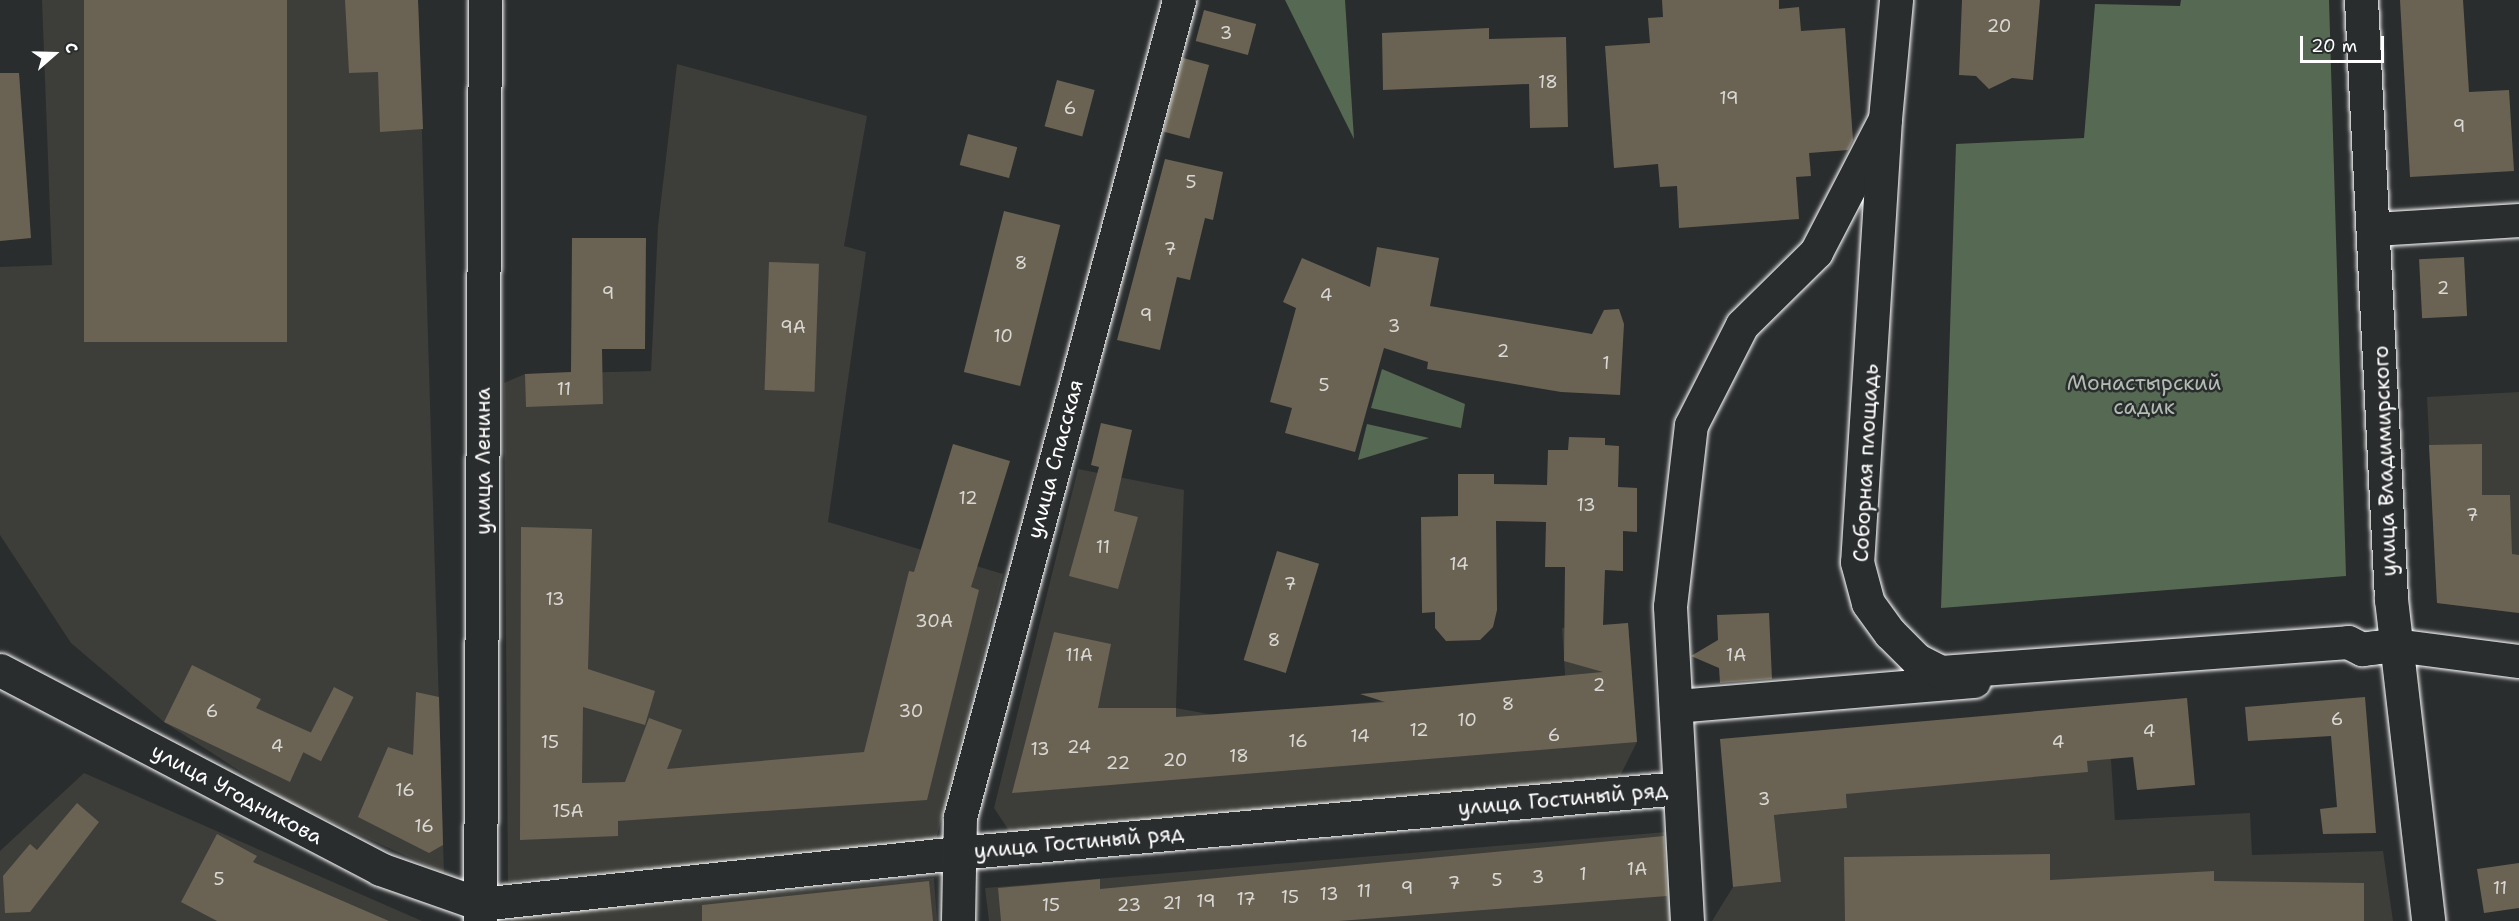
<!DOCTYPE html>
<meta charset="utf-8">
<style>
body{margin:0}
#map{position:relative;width:2519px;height:921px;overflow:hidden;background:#2a2d2e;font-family:"Shantell Sans",sans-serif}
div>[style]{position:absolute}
.built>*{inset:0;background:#3d3d39}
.green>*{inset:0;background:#566953}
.building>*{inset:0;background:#6a6353;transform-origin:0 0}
.roads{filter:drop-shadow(0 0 2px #fff) drop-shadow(0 0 2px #fff)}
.street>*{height:33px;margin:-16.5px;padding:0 16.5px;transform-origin:16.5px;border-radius:16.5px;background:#2a2d2e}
.secondary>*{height:33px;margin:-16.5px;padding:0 16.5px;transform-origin:16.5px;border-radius:16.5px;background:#2a2d2e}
span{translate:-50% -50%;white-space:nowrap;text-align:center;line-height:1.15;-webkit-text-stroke:5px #2a2d2e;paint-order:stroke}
.number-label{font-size:18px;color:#dad8d4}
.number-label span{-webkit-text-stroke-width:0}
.park-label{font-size:21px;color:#b3bcb2}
.street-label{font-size:21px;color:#fff}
.north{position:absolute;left:24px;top:24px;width:60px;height:60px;-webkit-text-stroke:4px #2a2d2e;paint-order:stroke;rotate:70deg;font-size:16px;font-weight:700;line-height:24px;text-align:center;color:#fff}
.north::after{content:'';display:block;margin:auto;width:21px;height:27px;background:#fff;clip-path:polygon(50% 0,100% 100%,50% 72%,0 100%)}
.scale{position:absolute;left:2300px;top:36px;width:84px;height:27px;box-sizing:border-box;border:3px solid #fff;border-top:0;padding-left:8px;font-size:18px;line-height:21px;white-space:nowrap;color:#fff;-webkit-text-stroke:4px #2a2d2e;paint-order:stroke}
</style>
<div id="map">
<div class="built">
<i style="clip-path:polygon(42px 0,418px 0,444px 873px,288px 802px,164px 722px,71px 643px,0 535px,0 267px,52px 265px)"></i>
<i style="clip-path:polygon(677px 64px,867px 116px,844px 246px,866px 252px,828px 522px,1003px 574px,935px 844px,508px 882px,504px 383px,525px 374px,651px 371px,658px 226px)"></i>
<i style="clip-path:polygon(2519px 392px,2519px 613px,2437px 603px,2427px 397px)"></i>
<i style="clip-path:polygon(1078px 469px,1184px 490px,1176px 708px,1214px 715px,1332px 706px,1381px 701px,1380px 692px,1479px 684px,1568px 720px,1562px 628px,1628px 623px,1637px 742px,1620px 776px,1014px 838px,994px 808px)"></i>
<i style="clip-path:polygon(2082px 707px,2111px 759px,2115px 820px,2250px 813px,2252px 855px,2383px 851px,2393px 921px,1712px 921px,1733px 887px,1781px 882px,1774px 815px,1847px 808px,1846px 794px)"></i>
<i style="clip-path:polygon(84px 773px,422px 921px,0 921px,0 851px)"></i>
<i style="clip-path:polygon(1667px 832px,1674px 921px,989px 921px,985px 888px)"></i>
<i style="clip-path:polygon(934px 878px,937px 921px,511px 921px,510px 916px)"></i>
</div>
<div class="green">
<i style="clip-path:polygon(1285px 0,1345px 0,1354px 139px)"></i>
<i style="clip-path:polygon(2181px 0,2329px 0,2346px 576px,1941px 608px,1956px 144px,2084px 138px,2095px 4px,2180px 6px)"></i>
<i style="clip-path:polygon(1382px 369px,1465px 404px,1461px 428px,1371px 408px)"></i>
<i style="clip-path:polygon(1367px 424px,1429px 438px,1358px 460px)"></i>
</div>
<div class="building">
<i style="left:84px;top:0;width:203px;height:342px"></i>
<i style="clip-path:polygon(345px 0,418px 0,423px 129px,380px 132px,378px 72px,349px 73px)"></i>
<i style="clip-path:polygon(1662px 0,1779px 0,1779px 9px,1799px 7px,1801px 31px,1845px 28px,1853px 140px,1848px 150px,1809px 153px,1811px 176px,1796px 177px,1799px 219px,1679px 228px,1677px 186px,1660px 187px,1658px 164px,1614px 168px,1605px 46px,1650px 43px,1648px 18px,1663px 17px)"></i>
<i style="clip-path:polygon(1962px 0,2040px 0,2033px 80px,2012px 78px,1989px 89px,1976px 76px,1959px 75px)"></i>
<i style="clip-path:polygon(2400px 0,2463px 0,2469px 92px,2509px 90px,2514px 171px,2410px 177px)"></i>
<i style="left:1204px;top:10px;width:54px;height:32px;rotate:15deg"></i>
<i style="clip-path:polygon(1489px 28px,1489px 39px,1566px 37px,1568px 127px,1530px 128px,1529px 84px,1383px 90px,1382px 33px)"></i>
<i style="left:1183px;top:58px;width:27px;height:76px;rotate:15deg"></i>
<i style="clip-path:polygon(0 73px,19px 73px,31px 238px,0 241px)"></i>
<i style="left:1057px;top:80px;width:39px;height:48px;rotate:15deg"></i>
<i style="left:968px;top:134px;width:51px;height:32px;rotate:15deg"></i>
<i style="clip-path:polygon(1165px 159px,1223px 172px,1213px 220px,1205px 218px,1190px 280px,1177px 277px,1160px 350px,1117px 340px)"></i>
<i style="left:1004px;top:211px;width:58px;height:166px;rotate:14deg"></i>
<i style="clip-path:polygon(572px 238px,646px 238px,645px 349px,602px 349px,603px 404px,526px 407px,525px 374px,571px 372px)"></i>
<i style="clip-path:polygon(1377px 247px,1439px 258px,1430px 306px,1592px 334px,1604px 310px,1619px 309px,1624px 324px,1620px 395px,1561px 392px,1427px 369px,1428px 362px,1384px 348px,1355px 452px,1285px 433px,1292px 408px,1270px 402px,1296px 308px,1283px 302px,1302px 258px,1370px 287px)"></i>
<i style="left:2464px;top:257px;width:59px;height:45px;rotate:87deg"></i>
<i style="left:769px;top:262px;width:50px;height:128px;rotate:2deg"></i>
<i style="clip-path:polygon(1101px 423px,1132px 430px,1114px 511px,1138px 517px,1118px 589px,1069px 576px,1099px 467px,1091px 465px)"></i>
<i style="clip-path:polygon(1569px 437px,1605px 438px,1605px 445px,1619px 446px,1618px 487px,1637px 488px,1637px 532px,1623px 531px,1623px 571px,1605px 570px,1603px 625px,1628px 623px,1637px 742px,1012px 793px,1054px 632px,1111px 644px,1098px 708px,1176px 708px,1176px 717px,1385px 702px,1360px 694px,1603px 672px,1564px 661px,1565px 567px,1545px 567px,1546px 522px,1496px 521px,1497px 610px,1493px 627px,1480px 640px,1446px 641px,1435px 628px,1435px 612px,1422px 613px,1421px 517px,1458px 516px,1458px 474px,1494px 474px,1494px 484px,1547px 485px,1548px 450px,1568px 450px)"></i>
<i style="clip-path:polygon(953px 444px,1010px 461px,971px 587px,979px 590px,927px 800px,618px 821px,618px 836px,520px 840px,521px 527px,592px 529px,588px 669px,655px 691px,645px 725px,583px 707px,582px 783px,625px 782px,649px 718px,682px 730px,667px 769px,864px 752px,909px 571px,914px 572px)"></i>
<i style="clip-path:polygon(2482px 444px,2482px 495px,2510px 495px,2512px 554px,2519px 555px,2519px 613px,2437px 603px,2429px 445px)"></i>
<i style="left:1277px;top:551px;width:44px;height:114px;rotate:17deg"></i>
<i style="clip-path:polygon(1769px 613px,1772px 679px,1720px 683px,1719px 668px,1691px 656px,1718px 640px,1717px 615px)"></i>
<i style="clip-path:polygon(192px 665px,261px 699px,256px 708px,312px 733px,290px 782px,164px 722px)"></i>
<i style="left:334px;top:687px;width:22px;height:72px;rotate:27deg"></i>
<i style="clip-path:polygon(416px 692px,439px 697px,443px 845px,429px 853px,358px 817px,388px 747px,413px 755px)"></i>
<i style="clip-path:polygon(2365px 697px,2376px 833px,2323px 834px,2320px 809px,2337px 807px,2331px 736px,2248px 741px,2245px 707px)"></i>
<i style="clip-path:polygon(2187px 698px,2195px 785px,2137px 790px,2133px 757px,2087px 761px,2088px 772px,1846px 794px,1847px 808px,1774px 815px,1781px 882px,1733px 887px,1720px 739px)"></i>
<i style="clip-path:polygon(77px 803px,99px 822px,30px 912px,5px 913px,3px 876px,30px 844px,37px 850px)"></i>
<i style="clip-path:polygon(217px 834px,257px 856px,253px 862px,389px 921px,217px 921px,181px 902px)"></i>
<i style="clip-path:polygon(1664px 836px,1667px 896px,1339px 921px,1001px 921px,998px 888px,1100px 879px,1100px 889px)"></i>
<i style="clip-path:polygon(2050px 854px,2050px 880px,2214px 871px,2214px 881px,2364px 883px,2364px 921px,1845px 921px,1844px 857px)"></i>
<i style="clip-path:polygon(2519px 863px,2519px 908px,2484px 913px,2477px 869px)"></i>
<i style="clip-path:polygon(929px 881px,933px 921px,702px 921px,702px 905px)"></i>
</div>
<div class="roads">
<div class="street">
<i style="left:2369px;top:648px;width:26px;rotate:-7deg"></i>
<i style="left:2395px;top:645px;width:125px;rotate:7.4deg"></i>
<i style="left:1676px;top:706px;width:299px;rotate:-4.8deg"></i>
<i style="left:480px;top:904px;width:480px;rotate:-6.1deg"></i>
<i style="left:957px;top:853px;width:725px;rotate:-5.14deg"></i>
<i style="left:958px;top:921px;width:104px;rotate:-88.9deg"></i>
<i style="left:960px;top:817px;width:846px;rotate:-74.99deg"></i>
<i style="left:1687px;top:921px;width:315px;rotate:-93.1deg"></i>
<i style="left:1670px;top:606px;width:182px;rotate:-83.4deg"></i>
<i style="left:1691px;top:425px;width:112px;rotate:-63deg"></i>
<i style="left:1742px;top:325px;width:104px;rotate:-44.6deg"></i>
<i style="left:1816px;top:252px;width:150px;rotate:-62.6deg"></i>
<i style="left:1885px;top:119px;width:120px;rotate:-84.7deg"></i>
</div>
<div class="secondary">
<i style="left:2361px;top:0;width:600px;rotate:87.13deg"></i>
<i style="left:2391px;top:599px;width:324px;rotate:83.4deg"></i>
<i style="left:1885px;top:119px;width:444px;rotate:93.6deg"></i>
<i style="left:1857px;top:562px;width:42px;rotate:75deg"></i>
<i style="left:1868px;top:603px;width:37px;rotate:54deg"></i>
<i style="left:1890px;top:633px;width:38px;rotate:45deg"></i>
<i style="left:1917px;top:660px;width:27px;rotate:27deg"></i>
<i style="left:1941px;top:672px;width:408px;rotate:-4.2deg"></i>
<i style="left:2348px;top:642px;width:16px;rotate:27deg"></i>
<i style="left:2362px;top:649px;width:33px;rotate:-7deg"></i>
<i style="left:2375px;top:229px;width:144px;rotate:-3.6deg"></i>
<i style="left:0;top:670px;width:429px;rotate:27.6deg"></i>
<i style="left:380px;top:869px;width:106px;rotate:19.3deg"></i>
<i style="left:480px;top:921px;width:921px;rotate:-89.69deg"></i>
</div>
</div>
<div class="number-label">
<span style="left:1999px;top:26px">20</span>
<span style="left:1226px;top:33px">3</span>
<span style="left:1548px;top:82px">18</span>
<span style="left:1729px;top:98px">19</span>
<span style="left:1070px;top:108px">6</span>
<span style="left:2459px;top:126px">9</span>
<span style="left:1191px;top:182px">5</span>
<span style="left:1170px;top:249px">7</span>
<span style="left:1021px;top:263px">8</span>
<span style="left:2443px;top:288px">2</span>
<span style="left:608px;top:293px">9</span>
<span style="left:1326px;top:295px">4</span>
<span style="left:1146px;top:315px">9</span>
<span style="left:1394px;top:326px">3</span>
<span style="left:793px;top:327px">9А</span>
<span style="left:1003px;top:336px">10</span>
<span style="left:1503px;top:351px">2</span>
<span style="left:1606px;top:363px">1</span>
<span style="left:1324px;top:385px">5</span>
<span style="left:564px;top:389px">11</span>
<span style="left:968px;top:498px">12</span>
<span style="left:1586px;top:505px">13</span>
<span style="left:2472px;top:515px">7</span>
<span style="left:1103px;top:547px">11</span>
<span style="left:1459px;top:564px">14</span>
<span style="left:1290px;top:584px">7</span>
<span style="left:555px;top:599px">13</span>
<span style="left:934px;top:621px">30А</span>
<span style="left:1274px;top:640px">8</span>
<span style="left:1079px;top:655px">11А</span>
<span style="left:1736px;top:655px">1А</span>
<span style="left:1599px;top:685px">2</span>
<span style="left:1508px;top:704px">8</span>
<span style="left:212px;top:711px">6</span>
<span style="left:911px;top:711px">30</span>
<span style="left:2337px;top:719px">6</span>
<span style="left:1467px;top:720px">10</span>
<span style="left:1419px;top:730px">12</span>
<span style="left:2149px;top:731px">4</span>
<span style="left:1554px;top:735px">6</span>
<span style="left:1360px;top:736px">14</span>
<span style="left:1298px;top:741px">16</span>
<span style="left:550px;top:742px">15</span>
<span style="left:2058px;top:742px">4</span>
<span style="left:277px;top:746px">4</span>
<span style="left:1079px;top:747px">24</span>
<span style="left:1040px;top:749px">13</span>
<span style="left:1239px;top:756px">18</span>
<span style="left:1175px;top:760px">20</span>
<span style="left:1118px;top:763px">22</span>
<span style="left:405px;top:790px">16</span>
<span style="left:1764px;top:799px">3</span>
<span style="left:568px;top:811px">15А</span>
<span style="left:424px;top:826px">16</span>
<span style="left:1637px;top:869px">1А</span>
<span style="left:1583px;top:874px">1</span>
<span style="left:1538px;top:877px">3</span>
<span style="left:219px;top:879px">5</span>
<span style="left:1497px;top:880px">5</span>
<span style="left:1454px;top:883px">7</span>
<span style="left:1407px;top:888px">9</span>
<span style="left:2500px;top:888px">11</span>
<span style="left:1364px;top:891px">11</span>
<span style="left:1329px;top:894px">13</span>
<span style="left:1290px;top:897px">15</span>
<span style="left:1246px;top:899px">17</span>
<span style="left:1206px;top:901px">19</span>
<span style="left:1172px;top:903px">21</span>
<span style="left:1051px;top:905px">15</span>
<span style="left:1129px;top:905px">23</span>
</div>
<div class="park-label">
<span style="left:2144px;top:395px">Монастырский<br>садик</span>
</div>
<div class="street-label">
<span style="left:1055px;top:459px;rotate:-75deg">улица Спасская</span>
<span style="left:483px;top:461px;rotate:-90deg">улица Ленина</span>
<span style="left:2385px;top:461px;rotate:-92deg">улица Владимирского</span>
<span style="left:1866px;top:463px;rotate:-87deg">Соборная площадь</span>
<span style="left:237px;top:794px;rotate:28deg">улица Угодникова</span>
<span style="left:1563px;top:799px;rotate:-5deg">улица Гостиный ряд</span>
<span style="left:1079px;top:842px;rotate:-5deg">улица Гостиный ряд</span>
</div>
<div class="north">С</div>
<div class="scale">20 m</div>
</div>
